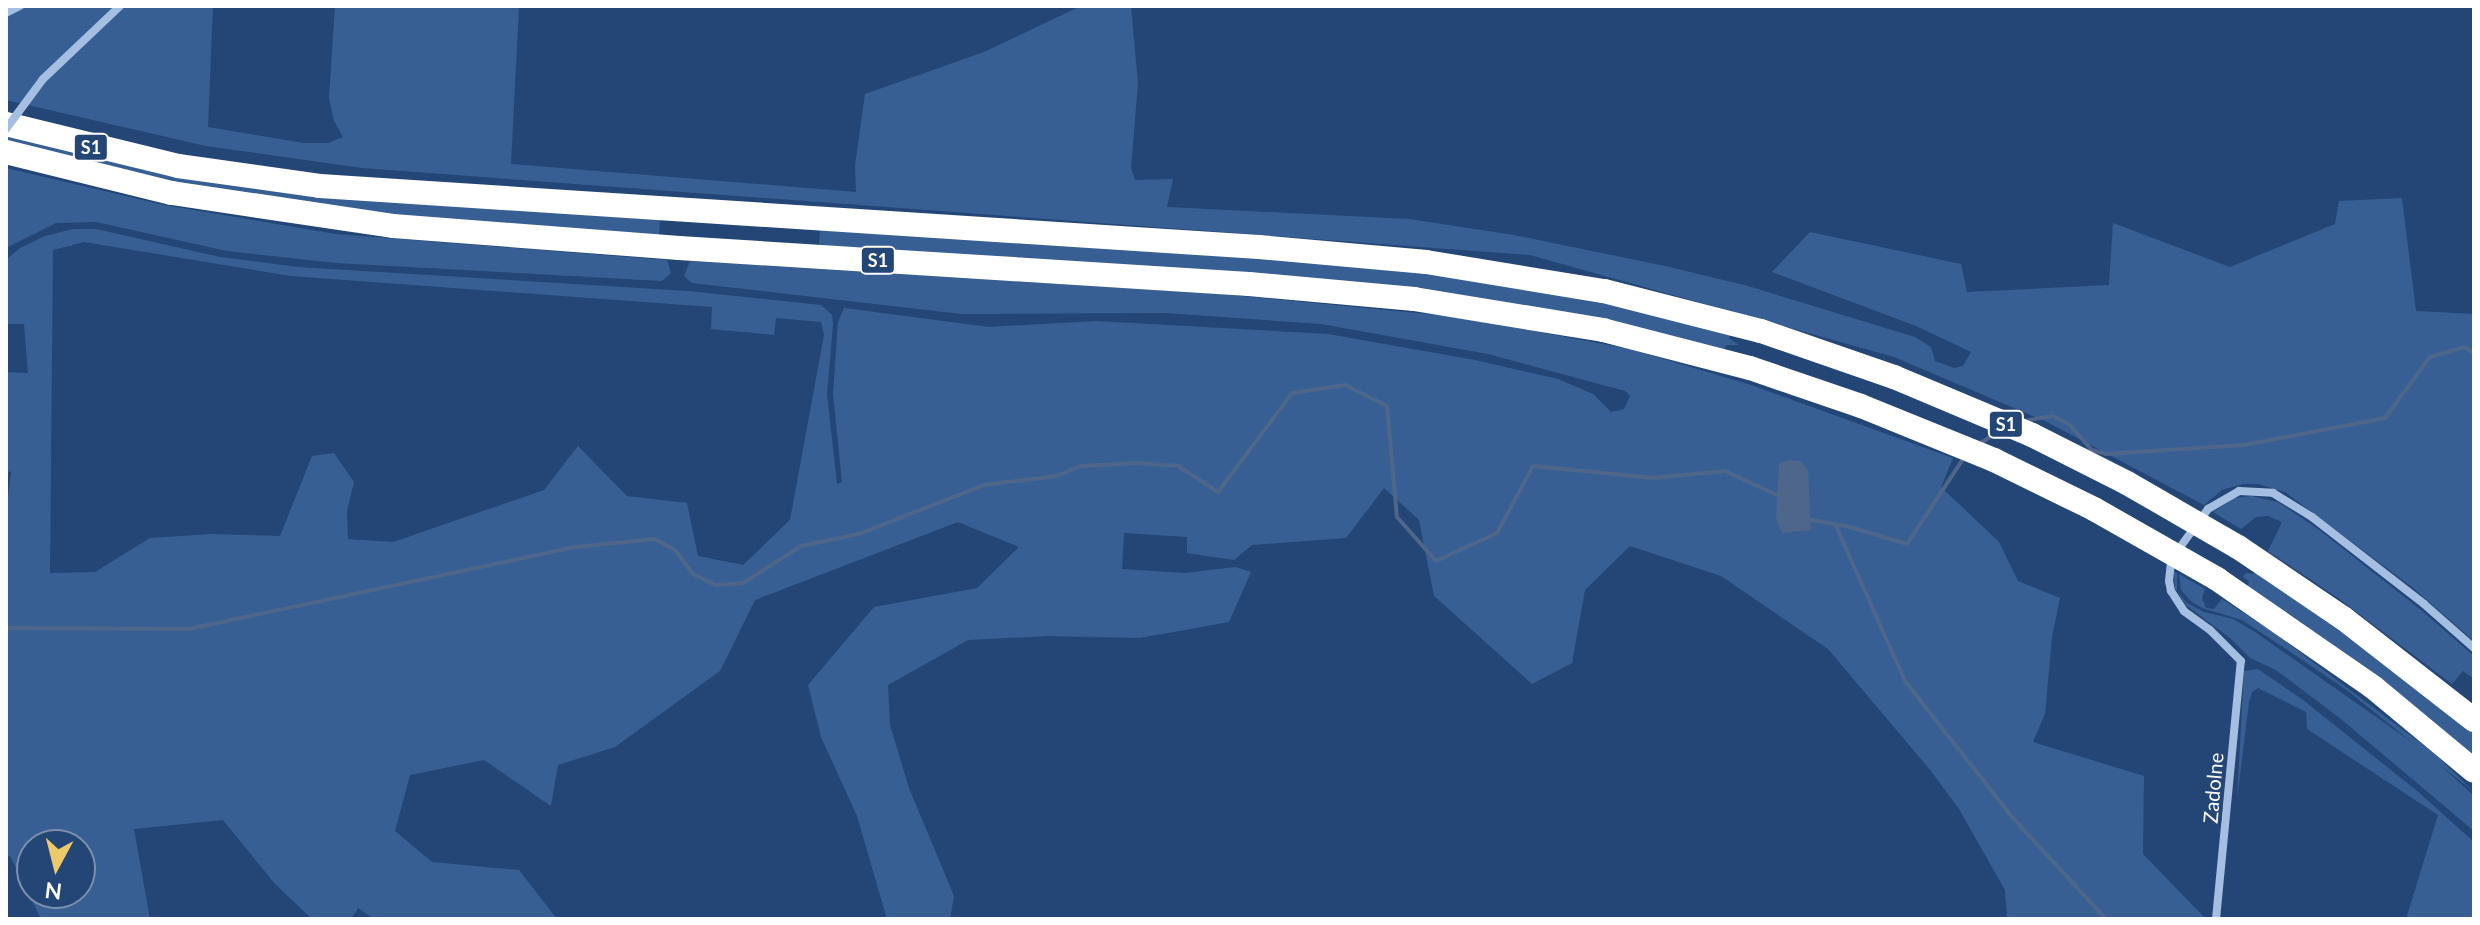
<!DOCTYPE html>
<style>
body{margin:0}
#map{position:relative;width:2480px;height:925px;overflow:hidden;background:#244676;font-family:Lato,sans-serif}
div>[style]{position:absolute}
.green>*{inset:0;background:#385f94}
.water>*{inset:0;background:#4d668a}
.stream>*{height:4px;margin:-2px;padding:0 2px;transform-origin:2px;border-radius:2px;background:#4d668a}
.minor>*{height:8px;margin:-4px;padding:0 4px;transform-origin:4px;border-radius:4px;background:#a5bfe3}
.motorway>*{height:24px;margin:-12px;padding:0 12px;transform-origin:12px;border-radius:12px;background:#fff}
.minor-bridge>*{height:8px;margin:-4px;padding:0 4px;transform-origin:4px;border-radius:4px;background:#a5bfe3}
.motorway-bridge>*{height:24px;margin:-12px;padding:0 12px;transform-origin:12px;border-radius:12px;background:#fff}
span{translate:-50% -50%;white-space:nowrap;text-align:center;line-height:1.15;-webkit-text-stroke:7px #244676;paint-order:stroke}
.shield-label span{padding:2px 6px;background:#244676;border:2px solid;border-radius:6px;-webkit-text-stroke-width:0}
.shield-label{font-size:18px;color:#fff;font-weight:700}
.street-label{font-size:20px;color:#fff}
.frame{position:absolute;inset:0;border:8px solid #fff;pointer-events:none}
.north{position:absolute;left:16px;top:829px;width:80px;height:80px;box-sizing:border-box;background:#244676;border:2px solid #7c90ad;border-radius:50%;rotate:187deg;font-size:22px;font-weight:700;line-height:32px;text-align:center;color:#fff}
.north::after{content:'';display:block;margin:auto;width:28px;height:36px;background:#ecca69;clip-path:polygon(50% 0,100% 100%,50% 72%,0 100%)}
</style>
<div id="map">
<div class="green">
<i style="clip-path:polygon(20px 6px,213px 6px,208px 127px,304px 143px,328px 143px,343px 137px,334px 121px,329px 98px,335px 6px,519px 6px,511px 164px,856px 192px,855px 165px,865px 94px,984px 52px,1081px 6px,1131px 6px,1138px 83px,1131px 168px,1135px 180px,1173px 179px,1167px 207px,1409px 219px,1514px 235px,1665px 266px,1748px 286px,1915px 337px,1931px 347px,1935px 361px,1954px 368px,1963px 366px,1971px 352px,1916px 326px,1772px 272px,1810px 232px,1961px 264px,1967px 292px,2109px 285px,2113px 223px,2230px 267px,2335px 224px,2339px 201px,2402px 198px,2416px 311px,2474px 314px,2474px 641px,2412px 587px,2285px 492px,2258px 484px,2243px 484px,2222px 490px,2204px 505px,2047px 422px,1894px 357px,1530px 255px,362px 168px,206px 146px,6px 100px,6px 13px)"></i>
<i style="clip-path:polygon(6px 133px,660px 220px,659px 237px,488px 226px,214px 192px,6px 142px)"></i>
<i style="clip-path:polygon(6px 168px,164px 205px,336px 234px,667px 260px,671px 273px,662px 281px,336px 263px,227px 251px,96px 222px,56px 223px,6px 248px)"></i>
<i style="clip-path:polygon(evenodd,73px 229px,96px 229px,220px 257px,298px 267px,688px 291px,821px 305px,832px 315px,833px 324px,827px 394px,837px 484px,842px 482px,833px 394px,838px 322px,844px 308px,989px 327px,1096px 321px,1328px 334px,1475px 360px,1558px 379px,1593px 394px,1611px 412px,1624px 409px,1630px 396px,1625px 391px,1488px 354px,1321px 324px,1166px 313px,962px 314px,692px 283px,684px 276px,690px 261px,1221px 294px,1458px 317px,1630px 349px,1751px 385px,1953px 458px,1941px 487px,1999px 542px,2018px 581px,2060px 598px,2052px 637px,2045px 714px,2033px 742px,2144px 776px,2143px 854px,2206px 919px,2007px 919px,2005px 890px,1959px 809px,1931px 771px,1828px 649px,1721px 576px,1630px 546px,1585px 590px,1572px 663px,1532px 684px,1434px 596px,1419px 520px,1384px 488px,1346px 538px,1252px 545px,1234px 560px,1187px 553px,1187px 537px,1124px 533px,1122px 569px,1185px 573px,1235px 567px,1251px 572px,1229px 622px,1140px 638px,1049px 636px,968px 640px,888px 685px,890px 725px,909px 788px,954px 896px,950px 919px,887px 919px,857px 816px,821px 737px,808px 685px,874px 607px,977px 588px,1019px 547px,958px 522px,755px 600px,720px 671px,615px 747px,558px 765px,551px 806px,484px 760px,410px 775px,395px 831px,432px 862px,519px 870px,557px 919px,374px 919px,358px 908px,351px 919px,312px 919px,275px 884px,223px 820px,134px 829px,150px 919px,41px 919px,10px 856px,6px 857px,6px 514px,11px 472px,6px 471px,6px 372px,28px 373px,24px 324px,6px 324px,6px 260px,20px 248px,45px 236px,73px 229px,84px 242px,291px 276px,712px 307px,711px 329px,774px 335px,776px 318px,821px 322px,824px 335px,790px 520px,743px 565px,698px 556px,687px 503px,627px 496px,578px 446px,544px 490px,393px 542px,348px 539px,347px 511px,354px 482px,334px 453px,312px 456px,280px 536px,211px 534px,150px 538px,95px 572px,50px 573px,53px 250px,84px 242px,73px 229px,32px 845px,80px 845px,80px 893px,32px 893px,32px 845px)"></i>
<i style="clip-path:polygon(820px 230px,1325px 261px,1544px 288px,1731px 332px,1729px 338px,1739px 345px,1726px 345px,1724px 350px,1641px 330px,819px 246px)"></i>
<i style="clip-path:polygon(2251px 496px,2278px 502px,2318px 529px,2421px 610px,2474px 656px,2474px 679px,2463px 671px,2452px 684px,2338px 598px,2268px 551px,2282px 522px,2268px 516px,2256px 517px,2241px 529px,2213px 512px,2235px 498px)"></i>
<i style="clip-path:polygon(2257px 569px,2474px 732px,2474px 760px,2247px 587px,2249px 581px,2243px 577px,2246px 573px,2253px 574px)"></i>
<i style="clip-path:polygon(2174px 572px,2177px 573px,2177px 591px,2187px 603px,2204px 612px,2233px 619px,2255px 632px,2426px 752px,2474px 796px,2474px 831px,2341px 719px,2276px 670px,2250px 658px,2230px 638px,2186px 605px,2175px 588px)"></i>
<i style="clip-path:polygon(2179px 574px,2205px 589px,2202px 598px,2206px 608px,2214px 609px,2222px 599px,2273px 632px,2435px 754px,2474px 792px,2348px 691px,2289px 651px,2242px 620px,2202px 608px,2192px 602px,2181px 590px)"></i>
<i style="clip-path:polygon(2258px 669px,2303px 700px,2416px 790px,2474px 842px,2474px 919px,2406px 919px,2438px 815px,2307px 729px,2306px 712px,2258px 688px,2252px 692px,2249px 702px,2237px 800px,2244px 671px)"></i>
</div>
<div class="water">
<i style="clip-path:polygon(1790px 460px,1800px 461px,1808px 470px,1811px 530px,1782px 533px,1776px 519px,1779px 463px)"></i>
</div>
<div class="stream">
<i style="left:2024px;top:421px;width:29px;rotate:-10deg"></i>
<i style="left:2053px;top:416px;width:18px;rotate:27deg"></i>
<i style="left:2069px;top:424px;width:35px;rotate:49deg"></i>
<i style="left:2092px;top:450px;width:15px;rotate:16deg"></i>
<i style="left:2106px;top:454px;width:138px;rotate:-3.7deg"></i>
<i style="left:2244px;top:445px;width:144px;rotate:-10.8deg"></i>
<i style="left:2385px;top:418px;width:76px;rotate:-53.6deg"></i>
<i style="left:2430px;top:357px;width:35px;rotate:-16deg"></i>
<i style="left:2464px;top:347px;width:12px;rotate:31deg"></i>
<i style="left:1978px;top:445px;width:23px;rotate:-34deg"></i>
<i style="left:1806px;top:519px;width:45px;rotate:10.3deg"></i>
<i style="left:1850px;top:527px;width:59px;rotate:16.6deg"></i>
<i style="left:1907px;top:544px;width:102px;rotate:-56.6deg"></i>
<i style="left:1836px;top:526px;width:170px;rotate:66deg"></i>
<i style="left:1905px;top:681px;width:174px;rotate:51.8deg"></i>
<i style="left:2013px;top:818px;width:137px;rotate:47.4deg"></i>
<i style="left:6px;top:628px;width:183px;rotate:0.3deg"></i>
<i style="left:189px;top:629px;width:396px;rotate:-12deg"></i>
<i style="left:576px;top:547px;width:79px;rotate:-5.8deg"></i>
<i style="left:655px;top:539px;width:23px;rotate:29deg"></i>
<i style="left:675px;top:550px;width:30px;rotate:53deg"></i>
<i style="left:693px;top:574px;width:25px;rotate:26deg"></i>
<i style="left:716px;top:585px;width:27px;rotate:-4deg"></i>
<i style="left:743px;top:583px;width:69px;rotate:-32.5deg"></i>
<i style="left:801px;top:546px;width:59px;rotate:-11.7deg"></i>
<i style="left:859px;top:534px;width:134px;rotate:-21.4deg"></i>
<i style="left:984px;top:485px;width:74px;rotate:-7deg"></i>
<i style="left:1057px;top:476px;width:25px;rotate:-23deg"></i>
<i style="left:1080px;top:466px;width:58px;rotate:-3deg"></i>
<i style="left:1138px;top:463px;width:40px;rotate:4.3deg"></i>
<i style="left:1178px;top:466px;width:48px;rotate:33deg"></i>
<i style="left:1218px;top:492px;width:124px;rotate:-53.2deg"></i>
<i style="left:1292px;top:393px;width:54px;rotate:-8.6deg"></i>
<i style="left:1345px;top:385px;width:47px;rotate:26.6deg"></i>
<i style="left:1387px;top:406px;width:111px;rotate:84.9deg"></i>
<i style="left:1397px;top:517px;width:59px;rotate:48.4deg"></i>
<i style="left:1436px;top:561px;width:67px;rotate:-24.7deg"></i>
<i style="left:1497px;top:533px;width:76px;rotate:-61.8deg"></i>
<i style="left:1533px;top:466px;width:121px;rotate:5.7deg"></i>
<i style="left:1653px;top:478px;width:72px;rotate:-5.6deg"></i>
<i style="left:1725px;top:471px;width:60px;rotate:24.8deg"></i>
</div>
<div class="minor">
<i style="left:6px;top:13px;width:16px;rotate:-27deg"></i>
<i style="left:43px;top:79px;width:106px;rotate:-43.5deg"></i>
<i style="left:2216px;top:919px;width:259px;rotate:-84.5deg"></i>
<i style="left:2241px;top:661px;width:44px;rotate:-135deg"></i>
<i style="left:2210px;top:630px;width:32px;rotate:-144deg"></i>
<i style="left:2184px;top:611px;width:24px;rotate:-123deg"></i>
<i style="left:2171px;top:591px;width:10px;rotate:-101deg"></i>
<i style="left:2169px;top:581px;width:18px;rotate:-84deg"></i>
<i style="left:2171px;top:563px;width:15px;rotate:-62deg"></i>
<i style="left:2178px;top:550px;width:51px;rotate:-53.8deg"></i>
<i style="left:2208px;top:509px;width:36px;rotate:-30deg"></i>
<i style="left:2239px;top:491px;width:34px;rotate:3deg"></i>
<i style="left:2273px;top:493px;width:46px;rotate:31.6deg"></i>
<i style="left:2312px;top:517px;width:142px;rotate:37.8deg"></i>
<i style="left:2424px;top:604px;width:67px;rotate:41.3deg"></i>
</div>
<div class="motorway">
<i style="left:6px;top:124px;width:177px;rotate:13.7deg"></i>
<i style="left:178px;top:166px;width:143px;rotate:8deg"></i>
<i style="left:320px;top:186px;width:941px;rotate:3.72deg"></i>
<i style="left:1259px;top:247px;width:168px;rotate:5.1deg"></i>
<i style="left:1426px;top:262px;width:180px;rotate:9.3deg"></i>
<i style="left:1604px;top:291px;width:162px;rotate:14.3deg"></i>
<i style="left:6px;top:152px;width:171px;rotate:13.9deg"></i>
<i style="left:172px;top:193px;width:223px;rotate:8.5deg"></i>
<i style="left:393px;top:226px;width:287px;rotate:4.4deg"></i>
<i style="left:679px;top:248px;width:571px;rotate:3.61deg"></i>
<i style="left:1249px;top:284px;width:166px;rotate:5.2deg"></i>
<i style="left:1414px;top:299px;width:192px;rotate:9.3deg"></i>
<i style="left:1603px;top:330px;width:152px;rotate:14.5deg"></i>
<i style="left:2238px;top:547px;width:127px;rotate:34.1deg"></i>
<i style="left:2343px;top:618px;width:166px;rotate:37.9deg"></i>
<i style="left:2217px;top:579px;width:190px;rotate:34.7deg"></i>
<i style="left:2373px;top:687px;width:131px;rotate:39.7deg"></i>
</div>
<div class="minor-bridge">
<i style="left:6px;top:129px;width:62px;rotate:-53.5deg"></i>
</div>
<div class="motorway-bridge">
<i style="left:1761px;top:331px;width:141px;rotate:19.1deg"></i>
<i style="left:1894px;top:377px;width:150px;rotate:22.8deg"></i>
<i style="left:2032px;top:435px;width:106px;rotate:26.8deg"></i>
<i style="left:2127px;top:483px;width:128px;rotate:30deg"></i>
<i style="left:1750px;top:368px;width:117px;rotate:18.9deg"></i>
<i style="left:1861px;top:406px;width:144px;rotate:22.1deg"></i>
<i style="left:1994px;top:460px;width:111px;rotate:26.1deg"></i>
<i style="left:2094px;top:509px;width:142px;rotate:29.6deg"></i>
</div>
<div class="shield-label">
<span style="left:91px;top:147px">S1</span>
<span style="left:878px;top:260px">S1</span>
<span style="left:2006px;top:424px">S1</span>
</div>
<div class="street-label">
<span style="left:2213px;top:788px;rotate:-85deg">Zadolne</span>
</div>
<div class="frame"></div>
<div class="north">N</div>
</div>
